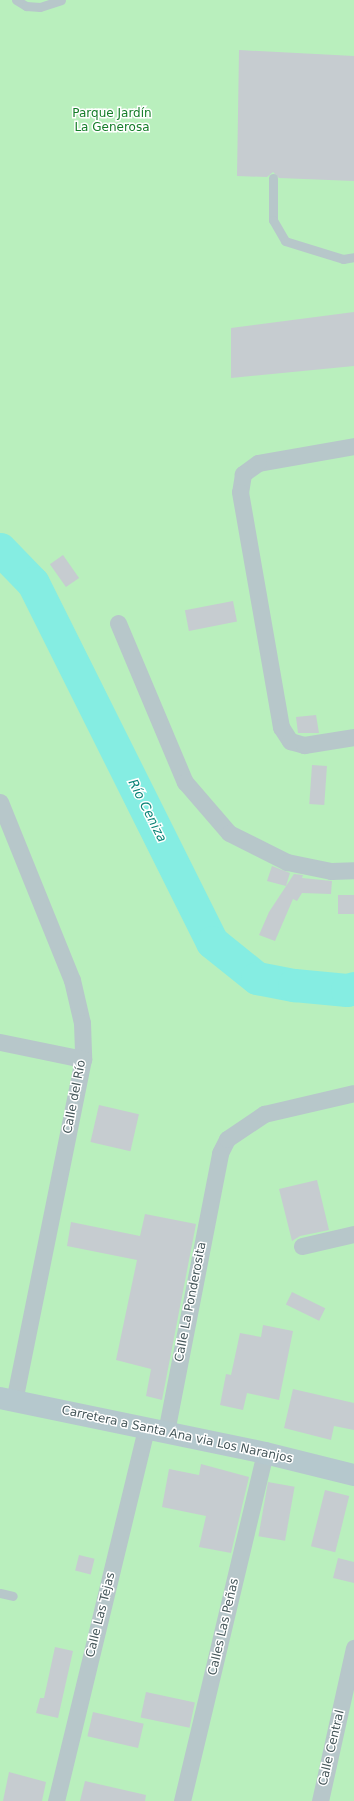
<!DOCTYPE html>
<meta charset="utf-8">
<style>
body{margin:0}
#map{position:relative;width:354px;height:1801px;overflow:hidden;background:#f0eced;font-family:"DejaVu Sans",sans-serif}
div>[style]{position:absolute}
.green>*{inset:0;background:#b9efbd;transform-origin:0 0}
.river>*{height:33px;margin:-16.5px;padding:0 16.5px;transform-origin:16.5px;border-radius:16.5px;background:#85ede2}
.building>*{inset:0;background:#c6ccd0;transform-origin:0 0}
.service>*{height:9px;margin:-4.5px;padding:0 4.5px;transform-origin:4.5px;border-radius:4.5px;background:#b7c7ca}
.minor>*{height:17px;margin:-8.5px;padding:0 8.5px;transform-origin:8.5px;border-radius:8.5px;background:#b7c7ca}
.secondary>*{height:22px;margin:-11px;padding:0 11px;transform-origin:11px;border-radius:11px;background:#b5c8cd}
span{translate:-50% -50%;white-space:nowrap;text-align:center;line-height:1.15;-webkit-text-stroke:3px #fff;paint-order:stroke}
.park-label{font-size:12px;color:#147d28}
.street-label{font-size:12px;color:#45575a}
.water-label{font-size:13px;color:#0b8376;font-style:italic}
</style>
<div id="map">
<div class="green">
<i style="left:0;top:0;width:354px;height:1801px"></i>
</div>
<div class="river">
<i style="left:0;top:549px;width:47px;rotate:45.9deg"></i>
<i style="left:33px;top:583px;width:401px;rotate:63.5deg"></i>
<i style="left:212px;top:942px;width:58px;rotate:38.7deg"></i>
<i style="left:257px;top:978px;width:38px;rotate:11deg"></i>
<i style="left:294px;top:985px;width:53px;rotate:5.4deg"></i>
<i style="left:347px;top:990px;width:7px;rotate:-16deg"></i>
</div>
<div class="building">
<i style="clip-path:polygon(239px 50px,354px 56px,354px 181px,279px 178px,273px 172px,267px 177px,237px 176px)"></i>
<i style="clip-path:polygon(354px 312px,354px 366px,231px 378px,231px 328px)"></i>
<i style="left:63px;top:555px;width:28px;height:16px;rotate:55deg"></i>
<i style="left:233px;top:601px;width:21px;height:49px;rotate:79deg"></i>
<i style="clip-path:polygon(316px 715px,319px 733px,298px 733px,296px 717px)"></i>
<i style="left:312px;top:765px;width:15px;height:39px;rotate:4deg"></i>
<i style="clip-path:polygon(272px 866px,290px 873px,286px 886px,267px 881px)"></i>
<i style="clip-path:polygon(294px 874px,303px 875px,302px 878px,332px 881px,331px 894px,302px 893px,297px 901px,293px 899px,275px 941px,259px 935px,269px 912px)"></i>
<i style="left:354px;top:895px;width:19px;height:16px;rotate:90deg"></i>
<i style="left:99px;top:1105px;width:41px;height:38px;rotate:13deg"></i>
<i style="clip-path:polygon(317px 1180px,329px 1230px,300px 1236px,292px 1241px,279px 1189px)"></i>
<i style="clip-path:polygon(145px 1214px,196px 1224px,162px 1400px,146px 1396px,151px 1369px,116px 1360px,137px 1260px,67px 1246px,71px 1222px,140px 1236px)"></i>
<i style="left:292px;top:1292px;width:37px;height:14px;rotate:26deg"></i>
<i style="clip-path:polygon(263px 1325px,293px 1331px,279px 1400px,247px 1393px,243px 1410px,220px 1405px,226px 1374px,231px 1375px,240px 1333px,261px 1337px)"></i>
<i style="clip-path:polygon(293px 1389px,354px 1403px,354px 1430px,334px 1426px,331px 1440px,284px 1428px)"></i>
<i style="clip-path:polygon(201px 1464px,249px 1477px,231px 1553px,199px 1547px,206px 1516px,162px 1507px,169px 1469px,199px 1475px)"></i>
<i style="left:268px;top:1482px;width:27px;height:55px;rotate:10deg"></i>
<i style="left:325px;top:1490px;width:25px;height:58px;rotate:14deg"></i>
<i style="left:79px;top:1555px;width:16px;height:16px;rotate:14deg"></i>
<i style="clip-path:polygon(338px 1558px,354px 1562px,354px 1583px,333px 1578px)"></i>
<i style="clip-path:polygon(55px 1647px,73px 1651px,58px 1718px,36px 1713px,40px 1698px,44px 1698px)"></i>
<i style="left:146px;top:1692px;width:50px;height:26px;rotate:12deg"></i>
<i style="left:93px;top:1712px;width:52px;height:25px;rotate:13deg"></i>
<i style="clip-path:polygon(9px 1772px,46px 1782px,42px 1801px,3px 1801px)"></i>
<i style="clip-path:polygon(85px 1781px,146px 1795px,145px 1801px,80px 1801px)"></i>
</div>
<div class="service">
<i style="left:16px;top:0;width:12px;rotate:31deg"></i>
<i style="left:26px;top:6px;width:14px;rotate:4deg"></i>
<i style="left:40px;top:7px;width:22px;rotate:-18deg"></i>
<i style="left:273px;top:178px;width:42px;rotate:90deg"></i>
<i style="left:273px;top:220px;width:24px;rotate:60deg"></i>
<i style="left:285px;top:241px;width:61px;rotate:17.2deg"></i>
<i style="left:343px;top:259px;width:11px;rotate:-10deg"></i>
<i style="left:0;top:1593px;width:13px;rotate:13deg"></i>
</div>
<div class="minor">
<i style="left:354px;top:446px;width:97px;rotate:170deg"></i>
<i style="left:258px;top:463px;width:19px;rotate:144deg"></i>
<i style="left:243px;top:474px;width:18px;rotate:99deg"></i>
<i style="left:240px;top:492px;width:239px;rotate:80.1deg"></i>
<i style="left:281px;top:727px;width:17px;rotate:57deg"></i>
<i style="left:290px;top:741px;width:15px;rotate:16deg"></i>
<i style="left:304px;top:745px;width:51px;rotate:-9.1deg"></i>
<i style="left:118px;top:623px;width:173px;rotate:67.2deg"></i>
<i style="left:185px;top:782px;width:67px;rotate:49.2deg"></i>
<i style="left:229px;top:833px;width:65px;rotate:26.6deg"></i>
<i style="left:287px;top:862px;width:45px;rotate:11.6deg"></i>
<i style="left:331px;top:871px;width:23px;rotate:-2deg"></i>
<i style="left:0;top:802px;width:192px;rotate:68deg"></i>
<i style="left:72px;top:980px;width:44px;rotate:76.9deg"></i>
<i style="left:82px;top:1023px;width:36px;rotate:88deg"></i>
<i style="left:83px;top:1059px;width:349px;rotate:101.4deg"></i>
<i style="left:0;top:1042px;width:85px;rotate:11.6deg"></i>
<i style="left:302px;top:1246px;width:53px;rotate:-13deg"></i>
<i style="left:166px;top:1432px;width:284px;rotate:-79deg"></i>
<i style="left:220px;top:1153px;width:16px;rotate:-63deg"></i>
<i style="left:227px;top:1139px;width:45px;rotate:-34deg"></i>
<i style="left:264px;top:1114px;width:92px;rotate:-13.1deg"></i>
<i style="left:56px;top:1801px;width:384px;rotate:-76.4deg"></i>
<i style="left:182px;top:1801px;width:358px;rotate:-76.6deg"></i>
<i style="left:320px;top:1801px;width:157px;rotate:-77.5deg"></i>
</div>
<div class="secondary">
<i style="left:0;top:1398px;width:271px;rotate:11.7deg"></i>
<i style="left:265px;top:1453px;width:92px;rotate:13.9deg"></i>
</div>
<div class="park-label">
<span style="left:112px;top:121px">Parque Jardín<br>La Generosa</span>
</div>
<div class="street-label">
<span style="left:75px;top:1097px;rotate:-79deg">Calle del Río</span>
<span style="left:191px;top:1302px;rotate:-79deg">Calle La Ponderosita</span>
<span style="left:177px;top:1435px;rotate:12deg">Carretera a Santa Ana via Los Naranjos</span>
<span style="left:101px;top:1615px;rotate:-76deg">Calle Las Tejas</span>
<span style="left:224px;top:1627px;rotate:-77deg">Calles Las Peñas</span>
<span style="left:332px;top:1748px;rotate:-77deg">Calle Central</span>
</div>
<div class="water-label">
<span style="left:147px;top:811px;rotate:63deg">Río Ceniza</span>
</div>
</div>
